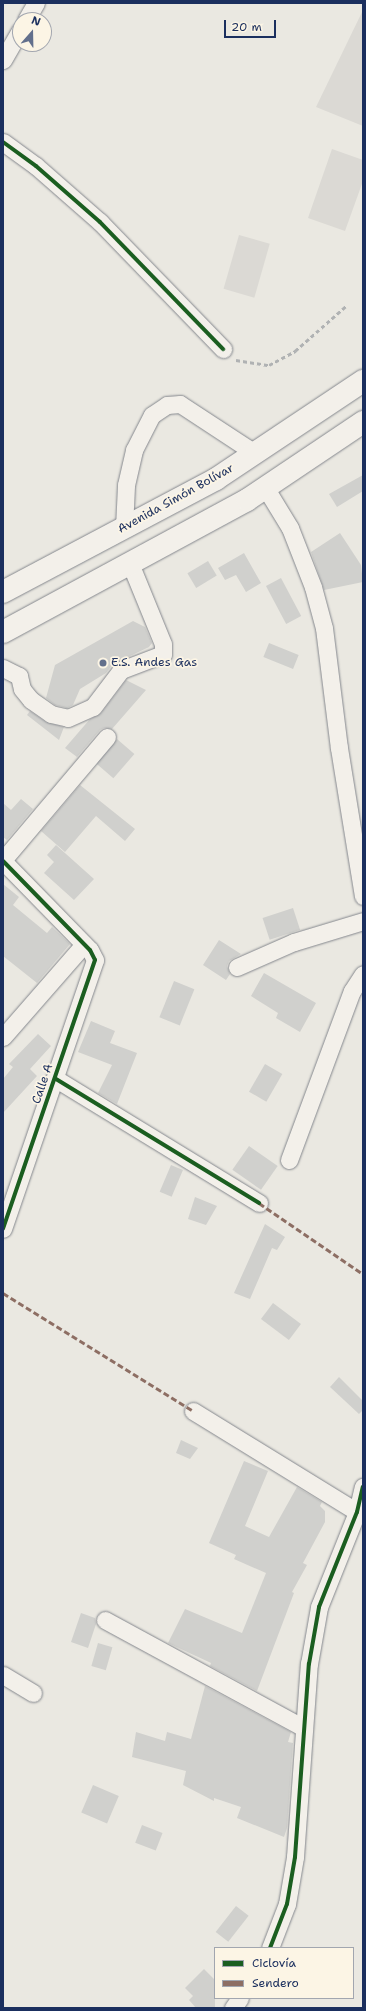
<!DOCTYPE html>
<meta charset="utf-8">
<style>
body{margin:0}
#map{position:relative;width:366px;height:2011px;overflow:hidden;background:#eae8e1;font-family:"Shantell Sans",sans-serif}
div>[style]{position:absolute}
.green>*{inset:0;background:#dbd9d4;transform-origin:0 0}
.building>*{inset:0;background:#d0d0cd;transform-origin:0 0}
.path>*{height:2.5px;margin-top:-1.25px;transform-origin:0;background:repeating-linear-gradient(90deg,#b0b2b3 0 4px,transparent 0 7px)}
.roads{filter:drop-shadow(0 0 1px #84878d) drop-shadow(0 0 1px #84878d)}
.minor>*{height:17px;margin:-8.5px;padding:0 8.5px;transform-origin:8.5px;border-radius:8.5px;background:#f3f0ea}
.highway>*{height:22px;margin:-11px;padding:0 11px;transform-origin:11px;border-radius:11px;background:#f3f0ea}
.quiet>*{height:3px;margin-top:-1.5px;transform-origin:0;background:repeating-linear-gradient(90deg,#8d6e63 0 6px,transparent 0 9px)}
.cycleway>*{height:4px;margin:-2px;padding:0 2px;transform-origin:2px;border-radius:2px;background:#1b5e20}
.dots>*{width:11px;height:11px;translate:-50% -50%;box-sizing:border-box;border:2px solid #fcf5e5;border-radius:50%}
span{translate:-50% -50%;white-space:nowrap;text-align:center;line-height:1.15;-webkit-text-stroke:3.5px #fcf5e5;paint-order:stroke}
.street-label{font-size:12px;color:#1b2f5e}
.poi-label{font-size:12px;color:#1b2f5e}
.left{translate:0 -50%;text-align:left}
.frame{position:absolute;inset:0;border:4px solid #1b2f5e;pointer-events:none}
.legend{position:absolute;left:214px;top:1947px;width:140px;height:52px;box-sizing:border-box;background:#fcf5e5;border:1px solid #a2a6af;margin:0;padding:5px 7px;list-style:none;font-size:12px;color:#1b2f5e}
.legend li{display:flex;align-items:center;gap:8px;height:20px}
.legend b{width:20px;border:1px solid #a2a6af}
.north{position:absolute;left:12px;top:12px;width:40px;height:40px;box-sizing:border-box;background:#fcf5e5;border:1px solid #a2a6af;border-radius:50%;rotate:20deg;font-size:11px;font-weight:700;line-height:16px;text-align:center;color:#1b2f5e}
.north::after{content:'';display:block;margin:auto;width:14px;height:18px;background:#63708c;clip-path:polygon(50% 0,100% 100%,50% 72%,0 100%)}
.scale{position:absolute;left:224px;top:20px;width:52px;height:18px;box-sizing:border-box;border:2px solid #1b2f5e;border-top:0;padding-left:5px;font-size:12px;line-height:14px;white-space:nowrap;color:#1b2f5e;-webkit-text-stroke:3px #fcf5e5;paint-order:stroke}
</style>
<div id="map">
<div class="green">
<i style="clip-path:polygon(363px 10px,363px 126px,316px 107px)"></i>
<i style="clip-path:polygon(332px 149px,363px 160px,363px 181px,345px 231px,308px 218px)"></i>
<i style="left:239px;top:235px;width:32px;height:56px;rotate:16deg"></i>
</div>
<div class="building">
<i style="clip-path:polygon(363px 475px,363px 491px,337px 507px,329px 494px)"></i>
<i style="clip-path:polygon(340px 533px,361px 565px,363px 582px,324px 590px,311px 552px)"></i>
<i style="clip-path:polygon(244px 553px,261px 583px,246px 592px,236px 575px,225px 580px,218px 568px)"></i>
<i style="left:208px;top:561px;width:17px;height:24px;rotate:59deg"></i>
<i style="left:281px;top:578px;width:43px;height:17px;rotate:62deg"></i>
<i style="clip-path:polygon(133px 621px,145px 627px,152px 643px,149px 647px,113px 664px,106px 673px,80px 689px,73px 705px,67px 708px,55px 705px,46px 698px,55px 665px)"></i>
<i style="left:269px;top:643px;width:32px;height:15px;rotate:22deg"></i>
<i style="clip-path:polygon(126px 680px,146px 690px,112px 729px,104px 728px,100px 730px,77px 757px,65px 748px,90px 719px,101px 713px)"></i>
<i style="clip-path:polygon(30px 711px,46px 722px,64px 727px,59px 740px,27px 715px)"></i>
<i style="left:117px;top:739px;width:23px;height:32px;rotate:41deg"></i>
<i style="clip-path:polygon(80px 785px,135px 829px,125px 841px,96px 816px,65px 852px,41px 831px)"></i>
<i style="clip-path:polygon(21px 799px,33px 809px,7px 840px,3px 837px,3px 803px,11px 810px)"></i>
<i style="clip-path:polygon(56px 845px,94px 879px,74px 900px,44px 873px,54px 862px,47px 855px)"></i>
<i style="clip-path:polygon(3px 884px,19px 897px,13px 905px,47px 933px,52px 927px,70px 944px,37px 983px,3px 956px)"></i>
<i style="left:293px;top:908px;width:23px;height:32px;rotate:72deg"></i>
<i style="clip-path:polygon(219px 940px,241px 954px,229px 961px,227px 966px,230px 974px,226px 980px,203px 965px)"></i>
<i style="clip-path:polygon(264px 973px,316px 1003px,300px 1032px,276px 1018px,278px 1013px,251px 996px)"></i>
<i style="left:174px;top:981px;width:22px;height:39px;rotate:22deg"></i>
<i style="clip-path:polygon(91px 1021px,115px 1031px,110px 1043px,137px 1053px,117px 1104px,98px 1093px,112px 1065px,78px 1052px)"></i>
<i style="clip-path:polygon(38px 1034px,51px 1046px,30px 1069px,37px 1076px,3px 1113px,3px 1079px,13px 1067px,9px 1064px)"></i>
<i style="left:265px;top:1064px;width:20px;height:32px;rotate:30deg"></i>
<i style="left:249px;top:1146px;width:35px;height:29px;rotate:35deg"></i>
<i style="left:171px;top:1165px;width:13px;height:29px;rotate:23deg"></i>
<i style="clip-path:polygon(195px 1197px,217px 1206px,206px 1225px,188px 1219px)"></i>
<i style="clip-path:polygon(265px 1224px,285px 1237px,277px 1250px,272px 1248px,250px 1299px,234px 1293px)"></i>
<i style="left:273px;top:1303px;width:35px;height:20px;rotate:37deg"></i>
<i style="clip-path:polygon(339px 1377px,363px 1401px,363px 1410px,359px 1414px,330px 1387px)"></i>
<i style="clip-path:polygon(181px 1440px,198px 1448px,190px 1459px,176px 1453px)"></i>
<i style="clip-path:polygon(244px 1461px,268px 1471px,245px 1526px,269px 1537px,297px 1487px,322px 1502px,320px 1506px,325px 1511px,325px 1522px,303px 1563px,307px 1565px,292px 1592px,294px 1593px,257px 1691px,210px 1666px,211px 1663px,168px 1643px,185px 1609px,242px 1633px,266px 1573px,234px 1559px,236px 1555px,209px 1543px)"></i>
<i style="clip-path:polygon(81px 1613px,95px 1618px,96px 1624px,88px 1648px,71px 1642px)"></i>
<i style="left:98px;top:1643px;width:15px;height:24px;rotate:16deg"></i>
<i style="clip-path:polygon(205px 1686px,291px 1732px,288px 1742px,293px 1743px,287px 1828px,284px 1837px,237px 1818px,241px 1807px,214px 1798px,214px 1801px,183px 1785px,186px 1771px,132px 1757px,136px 1732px,165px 1741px,167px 1732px,191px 1739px)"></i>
<i style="left:93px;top:1785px;width:28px;height:30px;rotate:23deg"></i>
<i style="left:142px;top:1825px;width:22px;height:19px;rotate:21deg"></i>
<i style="left:236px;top:1906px;width:16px;height:33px;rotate:38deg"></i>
<i style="clip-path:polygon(204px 1969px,215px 1980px,215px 2008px,196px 2008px,189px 2000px,193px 1996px,185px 1988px)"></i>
</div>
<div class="path">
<i style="left:236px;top:360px;width:33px;rotate:9deg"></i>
<i style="left:269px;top:365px;width:30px;rotate:-28deg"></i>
<i style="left:295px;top:351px;width:68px;rotate:-41.4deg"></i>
</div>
<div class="roads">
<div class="minor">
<i style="left:26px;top:20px;width:20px;rotate:-60deg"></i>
<i style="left:3px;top:60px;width:34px;rotate:-60deg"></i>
<i style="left:3px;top:142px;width:41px;rotate:36deg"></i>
<i style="left:36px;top:166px;width:85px;rotate:41.2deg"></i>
<i style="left:100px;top:222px;width:177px;rotate:45.9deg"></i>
<i style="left:265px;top:487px;width:48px;rotate:58.6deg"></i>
<i style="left:290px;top:528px;width:63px;rotate:68.7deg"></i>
<i style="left:313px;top:587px;width:42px;rotate:75deg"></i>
<i style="left:324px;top:628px;width:121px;rotate:82.9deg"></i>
<i style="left:339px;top:748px;width:150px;rotate:80.8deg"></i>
<i style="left:124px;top:528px;width:43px;rotate:-87.3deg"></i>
<i style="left:126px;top:485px;width:36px;rotate:-77deg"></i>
<i style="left:134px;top:450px;width:39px;rotate:-63deg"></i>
<i style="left:152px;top:415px;width:18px;rotate:-34deg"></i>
<i style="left:167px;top:405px;width:13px;rotate:-4deg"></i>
<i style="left:180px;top:404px;width:90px;rotate:33.2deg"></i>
<i style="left:3px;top:668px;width:18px;rotate:27deg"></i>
<i style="left:19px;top:676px;width:13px;rotate:77deg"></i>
<i style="left:22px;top:689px;width:14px;rotate:51deg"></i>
<i style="left:31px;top:700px;width:24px;rotate:35deg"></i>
<i style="left:51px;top:714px;width:17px;rotate:13deg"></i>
<i style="left:68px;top:718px;width:27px;rotate:-24deg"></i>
<i style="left:93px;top:707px;width:46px;rotate:-52.9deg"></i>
<i style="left:121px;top:670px;width:45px;rotate:-20.9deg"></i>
<i style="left:163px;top:654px;width:10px;rotate:-90deg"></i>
<i style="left:163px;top:644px;width:87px;rotate:-112.2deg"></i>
<i style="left:3px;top:860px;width:161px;rotate:-49.8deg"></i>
<i style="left:3px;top:861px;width:124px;rotate:45.7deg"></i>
<i style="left:90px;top:950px;width:11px;rotate:63deg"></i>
<i style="left:95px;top:960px;width:284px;rotate:108.9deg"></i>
<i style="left:237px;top:967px;width:62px;rotate:-23.7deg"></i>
<i style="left:294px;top:942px;width:72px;rotate:-16.9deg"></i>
<i style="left:3px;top:1037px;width:123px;rotate:-48.9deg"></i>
<i style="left:56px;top:1079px;width:238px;rotate:31.4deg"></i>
<i style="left:289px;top:1160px;width:180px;rotate:-69.6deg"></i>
<i style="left:352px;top:991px;width:20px;rotate:-57deg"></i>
<i style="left:193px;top:1411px;width:193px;rotate:31.6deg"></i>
<i style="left:105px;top:1620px;width:226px;rotate:28.5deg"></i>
<i style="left:3px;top:1675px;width:35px;rotate:31deg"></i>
<i style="left:270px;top:1948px;width:47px;rotate:-68.9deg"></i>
<i style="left:287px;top:1904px;width:48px;rotate:-80.3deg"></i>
<i style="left:295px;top:1857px;width:194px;rotate:-85.9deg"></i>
<i style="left:309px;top:1664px;width:58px;rotate:-80deg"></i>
<i style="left:319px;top:1607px;width:102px;rotate:-68.2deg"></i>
<i style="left:357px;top:1512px;width:26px;rotate:-77deg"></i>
<i style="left:233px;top:2008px;width:12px;rotate:-55deg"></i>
</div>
<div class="highway">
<i style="left:3px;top:592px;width:241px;rotate:-27.9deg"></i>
<i style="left:216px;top:479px;width:177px;rotate:-33.7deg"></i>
<i style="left:3px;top:632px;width:277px;rotate:-28.4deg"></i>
<i style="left:247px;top:500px;width:140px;rotate:-33.9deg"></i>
</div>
</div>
<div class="quiet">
<i style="left:259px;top:1203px;width:126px;rotate:34.3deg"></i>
<i style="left:3px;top:1293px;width:224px;rotate:31.8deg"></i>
</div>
<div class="cycleway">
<i style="left:3px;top:142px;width:41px;rotate:36deg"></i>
<i style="left:36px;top:166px;width:85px;rotate:41.2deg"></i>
<i style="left:100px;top:222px;width:177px;rotate:45.9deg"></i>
<i style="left:3px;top:861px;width:124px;rotate:45.7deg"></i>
<i style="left:90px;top:950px;width:11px;rotate:63deg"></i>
<i style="left:95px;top:960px;width:284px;rotate:108.9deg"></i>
<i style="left:56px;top:1079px;width:238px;rotate:31.4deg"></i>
<i style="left:270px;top:1948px;width:47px;rotate:-68.9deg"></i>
<i style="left:287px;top:1904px;width:48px;rotate:-80.3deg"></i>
<i style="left:295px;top:1857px;width:194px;rotate:-85.9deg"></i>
<i style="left:309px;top:1664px;width:58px;rotate:-80deg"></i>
<i style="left:319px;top:1607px;width:102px;rotate:-68.2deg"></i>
<i style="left:357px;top:1512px;width:26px;rotate:-77deg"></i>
</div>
<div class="dots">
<i style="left:103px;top:663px;background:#63708c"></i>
</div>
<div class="street-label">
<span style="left:176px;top:499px;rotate:-29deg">Avenida Simón Bolívar</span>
<span style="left:43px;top:1084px;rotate:-71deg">Calle A</span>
</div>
<div class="poi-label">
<span class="left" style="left:111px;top:663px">E.S. Andes Gas</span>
</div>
<div class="frame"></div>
<ul class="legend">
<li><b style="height:5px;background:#1b5e20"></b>Ciclovía</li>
<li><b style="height:5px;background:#8d6e63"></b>Sendero</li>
</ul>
<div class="north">N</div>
<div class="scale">20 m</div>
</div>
